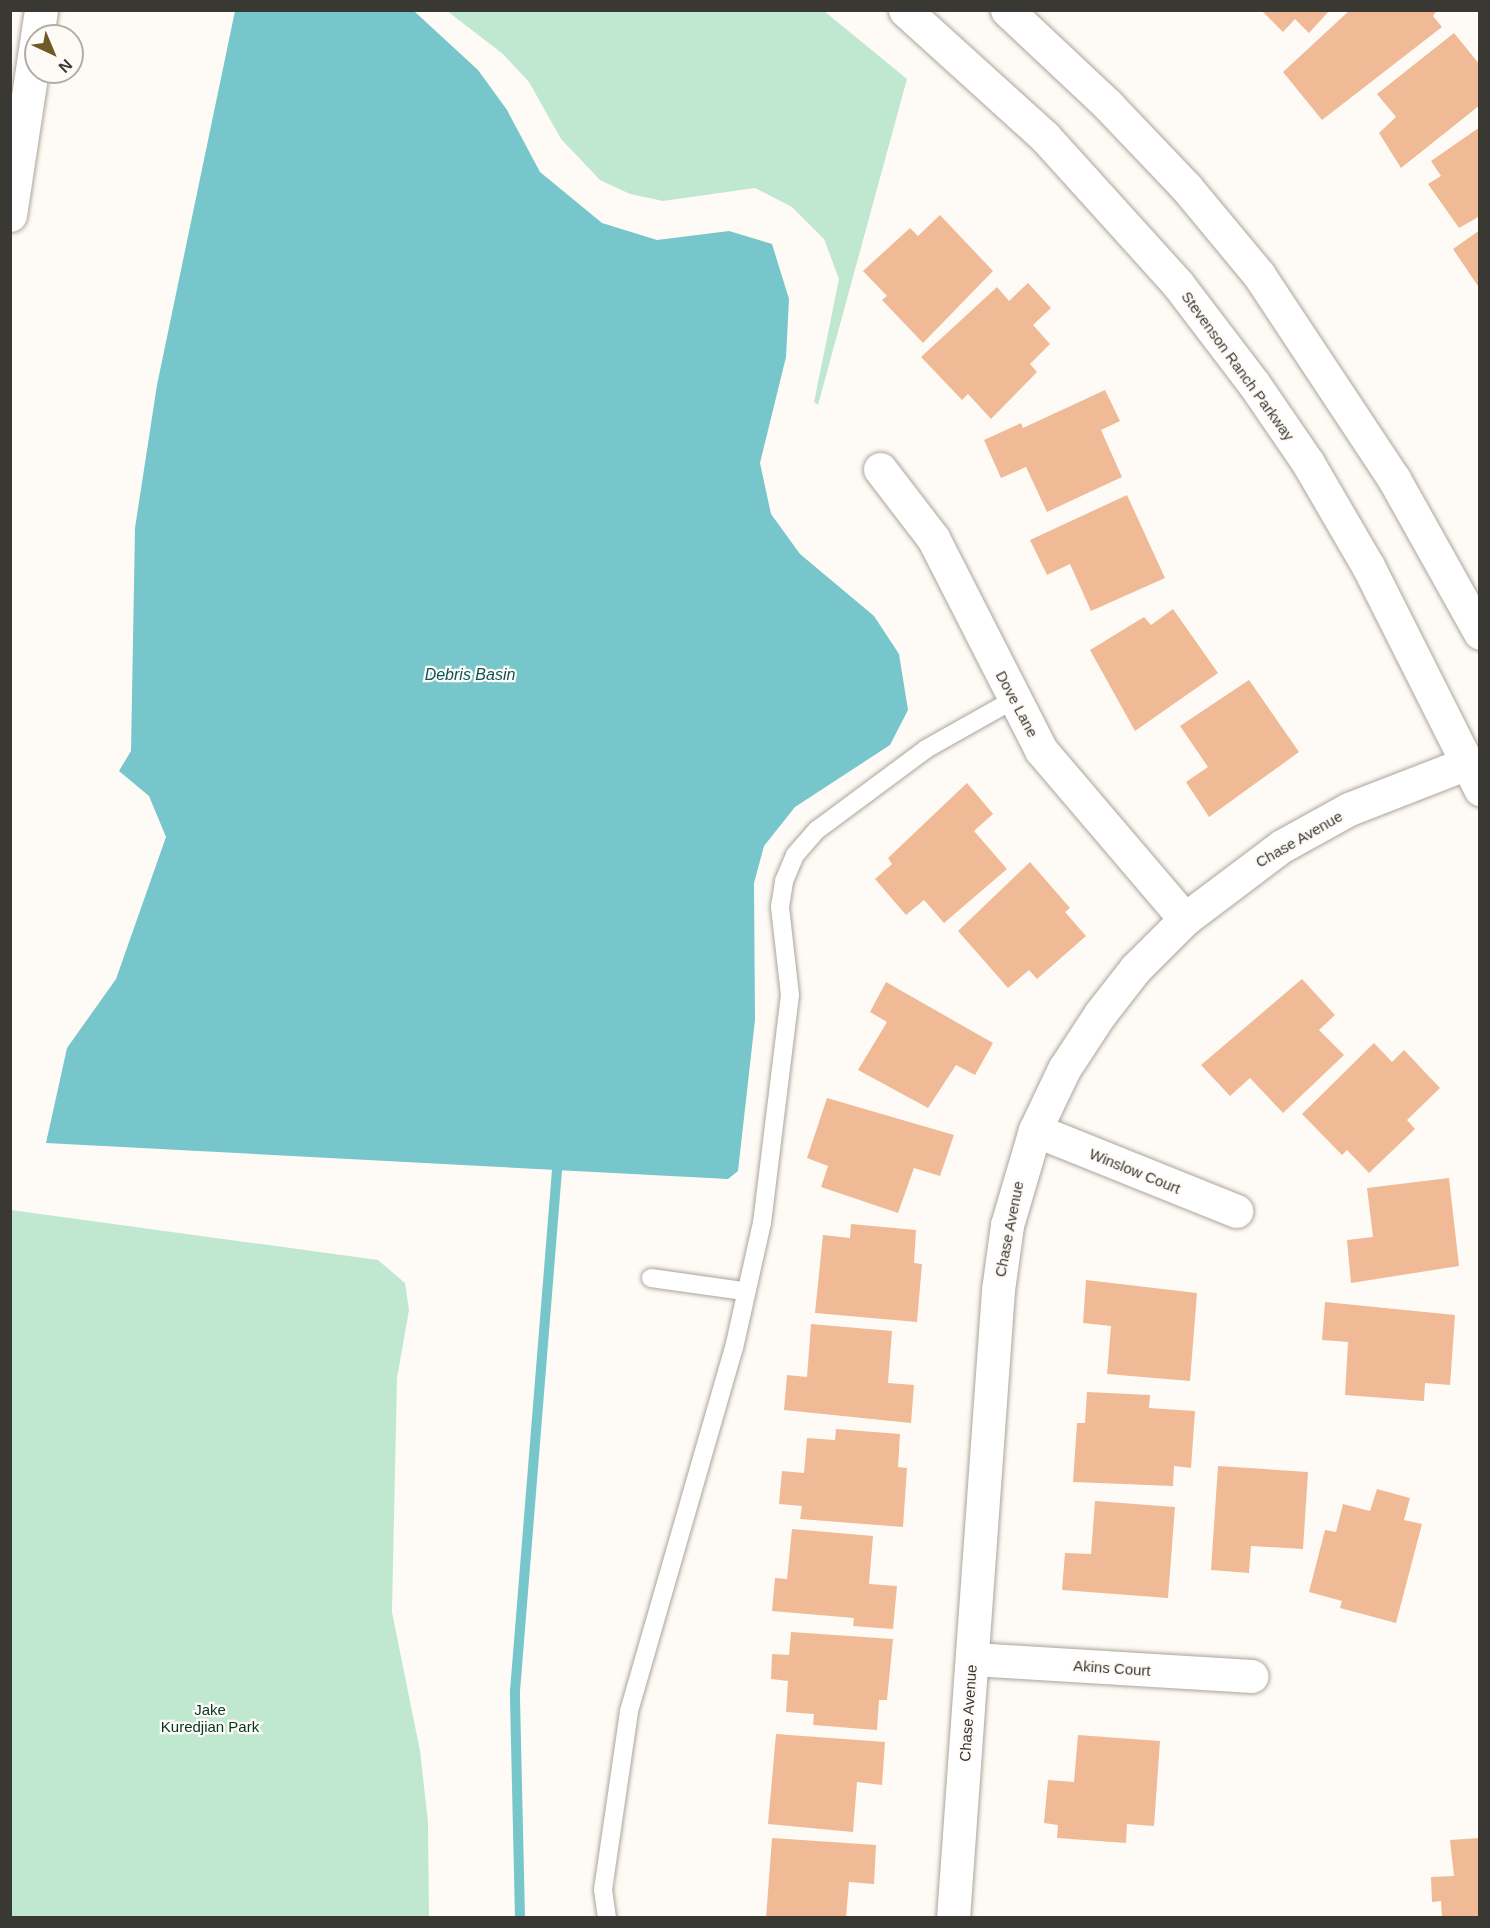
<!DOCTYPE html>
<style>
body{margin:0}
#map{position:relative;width:1490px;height:1928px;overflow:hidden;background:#fefbf6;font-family:Helvetica,sans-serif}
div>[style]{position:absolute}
.green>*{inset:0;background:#c0e8d0}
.water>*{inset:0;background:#76c6cb}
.stream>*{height:10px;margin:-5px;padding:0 5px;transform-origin:5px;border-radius:5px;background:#76c6cb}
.building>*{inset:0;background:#f0ba96}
.roads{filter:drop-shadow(0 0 2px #aba59a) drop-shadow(0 0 2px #aba59a)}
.lane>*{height:18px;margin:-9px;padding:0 9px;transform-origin:9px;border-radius:9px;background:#fff}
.street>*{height:33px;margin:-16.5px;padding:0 16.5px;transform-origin:16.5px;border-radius:16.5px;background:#fff}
.secondary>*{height:33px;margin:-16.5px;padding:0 16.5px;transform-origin:16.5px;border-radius:16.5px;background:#fff}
span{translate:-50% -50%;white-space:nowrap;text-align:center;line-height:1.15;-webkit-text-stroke:4.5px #fefbf6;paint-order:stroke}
.street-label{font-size:15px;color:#3a3833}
.park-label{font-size:15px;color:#033620}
.water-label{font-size:16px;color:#0b5458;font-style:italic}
.frame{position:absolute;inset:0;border:12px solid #3a3833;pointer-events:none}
.north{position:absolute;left:24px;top:24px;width:60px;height:60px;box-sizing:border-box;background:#fefbf6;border:2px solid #b0ada8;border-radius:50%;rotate:136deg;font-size:16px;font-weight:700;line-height:24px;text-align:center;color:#3a3833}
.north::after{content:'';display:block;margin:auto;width:21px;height:27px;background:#705929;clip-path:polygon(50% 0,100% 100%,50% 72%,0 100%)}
</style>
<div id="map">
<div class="green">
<i style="clip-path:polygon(447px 11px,824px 11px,907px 79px,818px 405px,814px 402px,839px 279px,824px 239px,792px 207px,755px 188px,663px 201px,630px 194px,600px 180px,561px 139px,529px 82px,503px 54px)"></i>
<i style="clip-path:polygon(11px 1210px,378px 1260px,405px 1283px,409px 1310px,397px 1378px,392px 1612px,420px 1751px,428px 1822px,429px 1917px,11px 1917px)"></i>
</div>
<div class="water">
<i style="clip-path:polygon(235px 11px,414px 11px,478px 70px,507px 110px,540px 172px,602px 223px,657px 240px,729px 231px,772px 244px,789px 299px,786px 357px,760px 463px,771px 514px,800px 554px,874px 616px,899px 654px,908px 710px,890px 745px,795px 807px,764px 846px,754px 883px,755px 1020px,738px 1171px,728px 1179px,46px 1143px,67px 1048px,116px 979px,166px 837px,149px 796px,119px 771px,131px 751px,135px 528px,157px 385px)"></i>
</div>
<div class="stream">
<i style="left:520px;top:1918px;width:227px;rotate:-91.3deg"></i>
<i style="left:515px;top:1691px;width:535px;rotate:-85.39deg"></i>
</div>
<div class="building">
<i style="clip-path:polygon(1261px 10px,1330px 10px,1309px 33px,1295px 19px,1283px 32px)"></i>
<i style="clip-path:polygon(1350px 10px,1437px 10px,1433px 16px,1442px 27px,1322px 120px,1283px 72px)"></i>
<i style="clip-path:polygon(1454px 33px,1480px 65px,1480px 105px,1401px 168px,1379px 133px,1396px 117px,1377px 94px)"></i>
<i style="clip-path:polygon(1480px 127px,1480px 216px,1459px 228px,1428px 184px,1441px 176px,1431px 161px)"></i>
<i style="clip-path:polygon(940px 215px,993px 271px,923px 343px,882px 300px,887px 296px,863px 271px,910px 228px,918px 236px)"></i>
<i style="clip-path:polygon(1480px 230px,1480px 289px,1453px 249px)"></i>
<i style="clip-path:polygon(1028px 283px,1051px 308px,1033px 325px,1050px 344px,1030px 364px,1037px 372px,991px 419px,968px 394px,962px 400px,921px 357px,997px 287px,1009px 301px)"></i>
<i style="clip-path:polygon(1105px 390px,1120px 421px,1101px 430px,1122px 477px,1047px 512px,1026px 467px,1001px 478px,984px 440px,1021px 423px,1023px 428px)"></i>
<i style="clip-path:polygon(1127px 495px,1165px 578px,1091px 611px,1070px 564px,1047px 575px,1030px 540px)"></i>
<i style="clip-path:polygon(1173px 609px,1218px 673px,1135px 731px,1090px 650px,1144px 617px,1151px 625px)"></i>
<i style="clip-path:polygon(1249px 680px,1299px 752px,1209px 817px,1186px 782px,1208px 767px,1180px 726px)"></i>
<i style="clip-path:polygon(967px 783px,993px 814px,974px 831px,1007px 869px,944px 923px,924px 900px,906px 915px,875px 879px,892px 864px,888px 858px)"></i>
<i style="clip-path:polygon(1030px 862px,1070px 908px,1065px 912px,1086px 936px,1037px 979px,1029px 970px,1008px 988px,958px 931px)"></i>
<i style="clip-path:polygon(1302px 979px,1335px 1015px,1319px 1030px,1344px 1055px,1283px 1113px,1250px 1078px,1230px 1096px,1201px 1065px)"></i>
<i style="clip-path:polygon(886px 982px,993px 1043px,975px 1075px,956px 1065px,928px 1108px,858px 1070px,887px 1022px,870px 1012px)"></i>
<i style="clip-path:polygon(1374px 1043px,1392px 1062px,1404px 1050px,1440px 1088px,1407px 1120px,1415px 1129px,1369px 1173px,1347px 1150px,1342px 1155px,1302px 1114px)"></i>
<i style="clip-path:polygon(827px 1098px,954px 1135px,940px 1176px,914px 1168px,898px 1213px,821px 1187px,828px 1166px,807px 1158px)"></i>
<i style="clip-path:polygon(1449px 1178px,1459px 1266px,1351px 1283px,1347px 1240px,1373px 1237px,1367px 1188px)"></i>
<i style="clip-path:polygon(851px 1224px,916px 1230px,914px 1263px,922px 1264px,917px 1322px,815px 1313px,823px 1235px,850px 1238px)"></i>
<i style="clip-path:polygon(1086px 1280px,1197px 1293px,1190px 1381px,1107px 1374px,1111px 1326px,1083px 1323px)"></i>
<i style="clip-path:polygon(1325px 1302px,1455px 1315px,1450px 1385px,1425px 1383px,1424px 1401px,1345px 1395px,1348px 1342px,1322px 1340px)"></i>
<i style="clip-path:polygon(811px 1324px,892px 1331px,888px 1383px,914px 1385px,911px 1423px,784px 1410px,787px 1375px,807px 1377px)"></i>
<i style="clip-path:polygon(1087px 1392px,1150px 1395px,1149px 1408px,1195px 1411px,1191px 1468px,1174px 1466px,1173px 1486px,1073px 1482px,1077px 1423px,1085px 1423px)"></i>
<i style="clip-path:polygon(836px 1429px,900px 1434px,898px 1467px,907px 1468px,903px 1527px,800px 1519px,802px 1506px,779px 1504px,782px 1471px,804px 1473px,807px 1438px,835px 1440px)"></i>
<i style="clip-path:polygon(1218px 1466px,1308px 1472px,1303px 1549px,1251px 1546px,1249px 1573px,1211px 1570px)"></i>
<i style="clip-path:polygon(1377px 1489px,1410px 1498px,1404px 1520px,1422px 1524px,1396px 1623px,1340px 1608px,1342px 1601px,1309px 1592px,1325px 1530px,1336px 1532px,1343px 1504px,1370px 1511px)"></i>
<i style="clip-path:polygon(1095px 1501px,1175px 1507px,1168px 1598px,1062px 1590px,1065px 1553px,1091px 1554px)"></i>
<i style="clip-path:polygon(792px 1529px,873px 1536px,869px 1584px,897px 1586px,893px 1629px,853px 1626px,854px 1618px,772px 1611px,775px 1578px,787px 1579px)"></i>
<i style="clip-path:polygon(791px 1632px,893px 1639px,887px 1700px,879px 1700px,877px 1730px,813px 1725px,814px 1714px,786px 1712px,788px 1681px,771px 1679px,772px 1654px,789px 1655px)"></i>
<i style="clip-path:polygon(776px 1734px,885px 1742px,882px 1785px,857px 1782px,853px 1832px,768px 1824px)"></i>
<i style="clip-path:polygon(1078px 1735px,1160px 1741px,1154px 1826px,1127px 1824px,1126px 1843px,1057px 1838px,1058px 1825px,1044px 1823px,1048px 1780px,1074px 1782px)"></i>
<i style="clip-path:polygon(772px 1838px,876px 1845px,874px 1884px,849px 1882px,846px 1918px,766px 1918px)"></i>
<i style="clip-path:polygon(1480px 1838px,1480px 1918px,1442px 1918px,1441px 1901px,1432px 1902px,1431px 1877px,1454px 1876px,1450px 1840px)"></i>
</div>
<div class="roads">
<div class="lane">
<i style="left:651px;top:1278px;width:94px;rotate:8deg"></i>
<i style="left:607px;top:1918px;width:28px;rotate:-98deg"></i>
<i style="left:603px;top:1890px;width:181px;rotate:-81.7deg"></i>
<i style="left:629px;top:1711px;width:378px;rotate:-73.9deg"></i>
<i style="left:734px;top:1348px;width:128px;rotate:-77.4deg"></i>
<i style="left:762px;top:1223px;width:230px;rotate:-83deg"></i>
<i style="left:790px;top:995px;width:89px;rotate:-96.5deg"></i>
<i style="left:780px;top:907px;width:26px;rotate:-81deg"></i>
<i style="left:784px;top:881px;width:28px;rotate:-67deg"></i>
<i style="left:795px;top:855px;width:33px;rotate:-49deg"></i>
<i style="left:817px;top:830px;width:136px;rotate:-36.6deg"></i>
<i style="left:926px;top:749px;width:100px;rotate:-29.4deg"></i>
</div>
<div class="street">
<i style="left:880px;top:469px;width:87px;rotate:52.5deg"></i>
<i style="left:933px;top:538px;width:238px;rotate:63deg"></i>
<i style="left:1041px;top:750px;width:222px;rotate:49.6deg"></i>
<i style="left:1035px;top:1130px;width:217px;rotate:21.9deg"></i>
<i style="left:973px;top:1659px;width:279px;rotate:3.5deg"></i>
<i style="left:953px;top:1918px;width:630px;rotate:-85.9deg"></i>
<i style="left:998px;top:1290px;width:66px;rotate:-82.1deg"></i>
<i style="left:1007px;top:1225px;width:99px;rotate:-73.6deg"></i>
<i style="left:1035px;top:1130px;width:68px;rotate:-64.6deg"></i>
<i style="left:1064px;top:1069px;width:66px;rotate:-56.8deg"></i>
<i style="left:1100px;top:1014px;width:57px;rotate:-52.1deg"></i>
<i style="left:1135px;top:969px;width:71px;rotate:-45deg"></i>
<i style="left:1185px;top:919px;width:121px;rotate:-37deg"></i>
<i style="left:1282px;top:846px;width:77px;rotate:-28.9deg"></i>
<i style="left:1349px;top:809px;width:130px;rotate:-21.2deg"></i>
</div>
<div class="secondary">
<i style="left:905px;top:10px;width:189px;rotate:42.2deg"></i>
<i style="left:1045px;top:137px;width:197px;rotate:47.9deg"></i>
<i style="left:1177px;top:283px;width:127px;rotate:52.7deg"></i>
<i style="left:1254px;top:384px;width:96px;rotate:55.6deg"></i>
<i style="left:1308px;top:463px;width:119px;rotate:59.8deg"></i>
<i style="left:1368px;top:566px;width:250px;rotate:63.3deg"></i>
<i style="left:1007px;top:10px;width:139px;rotate:43.2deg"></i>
<i style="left:1108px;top:105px;width:113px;rotate:46.4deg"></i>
<i style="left:1186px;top:187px;width:114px;rotate:50.3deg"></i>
<i style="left:1259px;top:275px;width:245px;rotate:56.5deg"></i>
<i style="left:1394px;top:479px;width:176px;rotate:60.8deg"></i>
<i style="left:10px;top:215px;width:207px;rotate:-81.4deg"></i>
</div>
</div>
<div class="street-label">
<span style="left:1238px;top:366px;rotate:54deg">Stevenson Ranch Parkway</span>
<span style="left:1017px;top:704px;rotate:62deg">Dove Lane</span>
<span style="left:1299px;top:839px;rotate:-30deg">Chase Avenue</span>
<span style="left:1135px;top:1171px;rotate:22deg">Winslow Court</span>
<span style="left:1009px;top:1229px;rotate:-79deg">Chase Avenue</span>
<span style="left:1112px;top:1668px;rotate:4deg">Akins Court</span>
<span style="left:968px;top:1713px;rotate:-86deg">Chase Avenue</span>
</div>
<div class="park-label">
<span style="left:210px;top:1718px">Jake<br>Kuredjian Park</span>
</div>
<div class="water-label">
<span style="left:470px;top:675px">Debris Basin</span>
</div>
<div class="frame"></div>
<div class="north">N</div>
</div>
